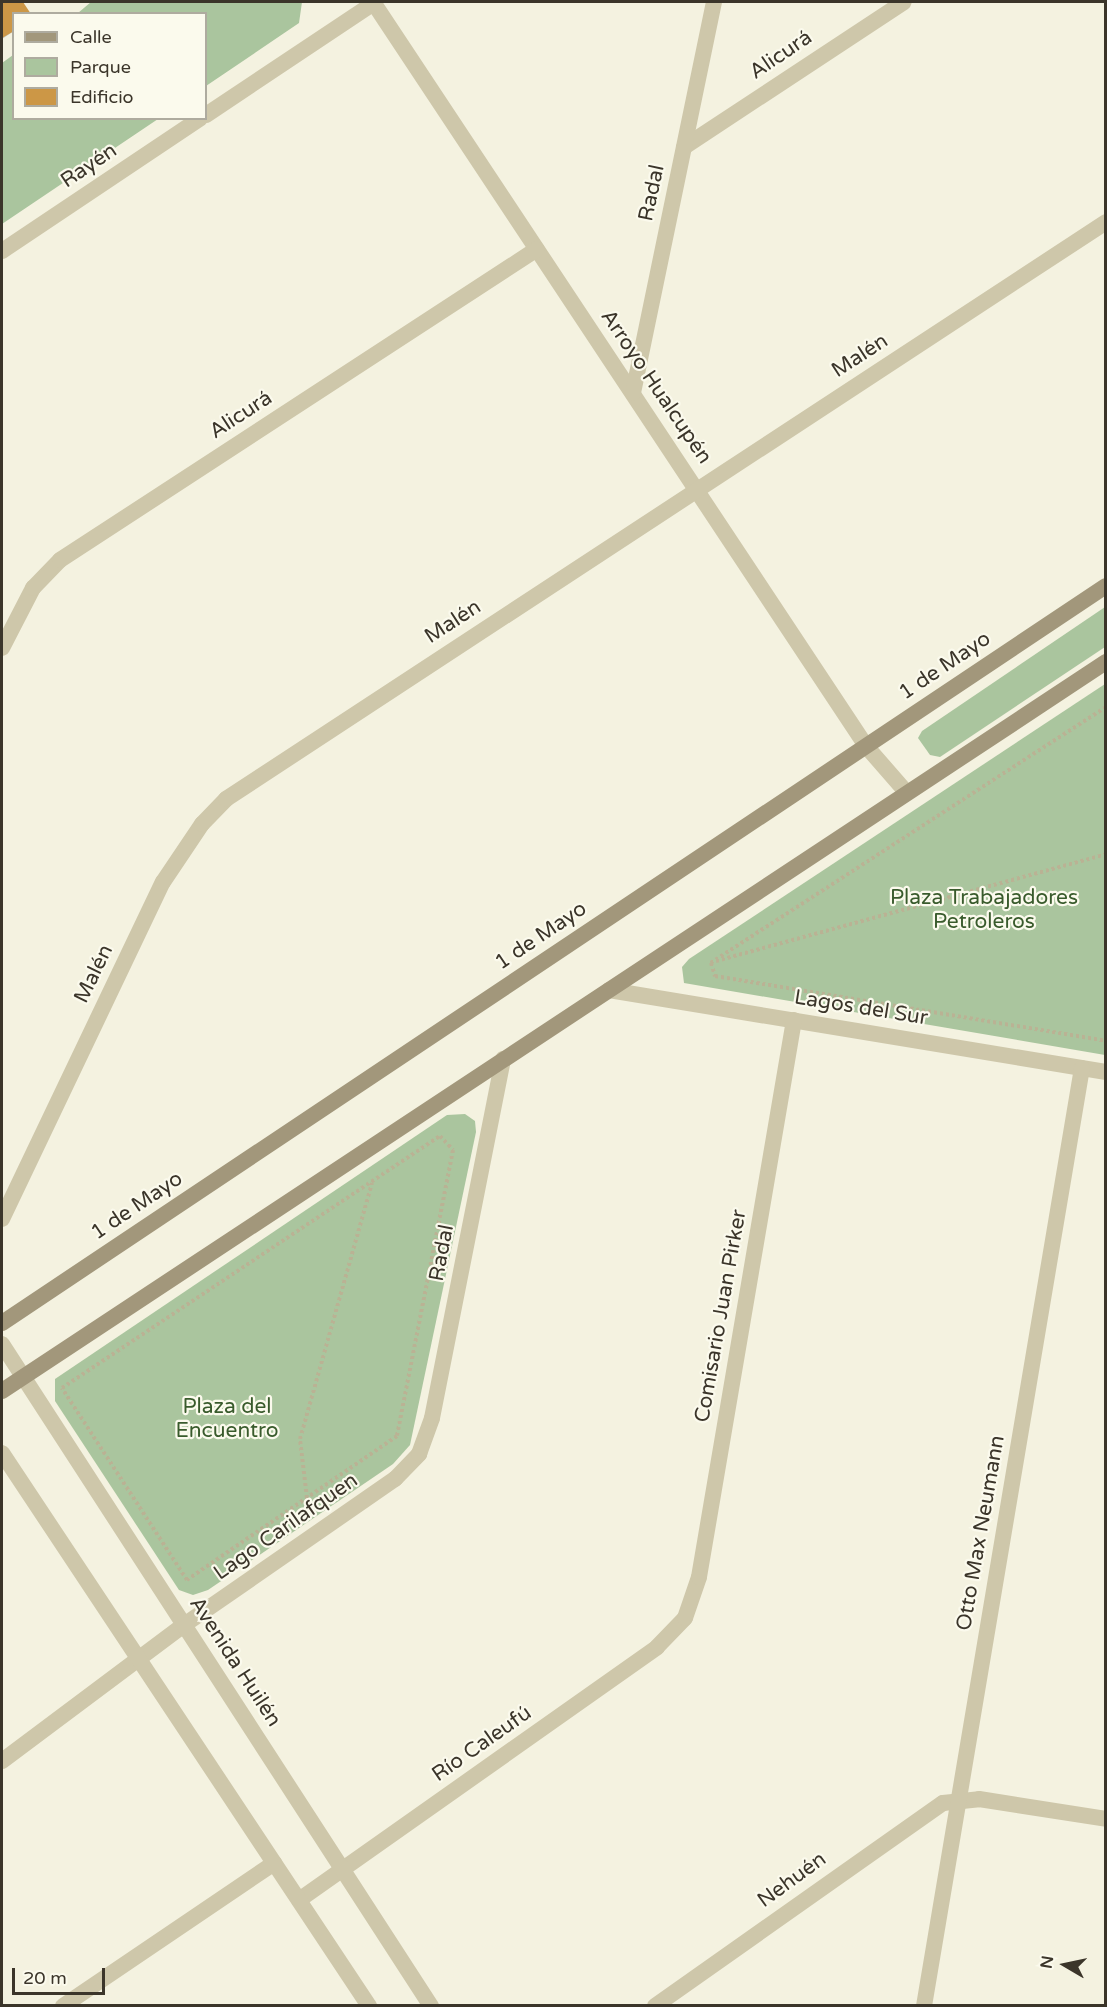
<!DOCTYPE html>
<meta charset="utf-8">
<style>
body{margin:0}
#map{position:relative;width:1107px;height:2007px;overflow:hidden;background:#f4f2e0;font-family:"Varela Round",sans-serif}
div>[style]{position:absolute}
.green>*{inset:0;background:#aac59e}
.shadow>*{inset:0;background:#0003}
.building>*{inset:0;background:#cc9746}
.path>*{height:4px;margin-top:-2px;transform-origin:0;background:repeating-linear-gradient(90deg,#bab294 0 3px,transparent 0 6px)}
.minor>*{height:16px;margin:-8px;padding:0 8px;transform-origin:8px;border-radius:8px;background:#cec7aa}
.tertiary>*{height:16px;margin:-8px;padding:0 8px;transform-origin:8px;border-radius:8px;background:#cec7aa}
.secondary>*{height:16px;margin:-8px;padding:0 8px;transform-origin:8px;border-radius:8px;background:#a2977b}
span{translate:-50% -50%;white-space:nowrap;text-align:center;line-height:1.15;-webkit-text-stroke:4.5px #fbfaed;paint-order:stroke}
.street-label{font-size:21px;color:#3b352a}
.park-label{font-size:21px;color:#395b2c}
.frame{position:absolute;inset:0;border:3px solid #3b352a;pointer-events:none}
.legend{position:absolute;left:12px;top:12px;width:195px;height:108px;box-sizing:border-box;background:#fbfaed;border:2px solid #aeab9f;margin:0;padding:8px 10px;list-style:none;font-size:18px;color:#3b352a}
.legend li{display:flex;align-items:center;gap:12px;height:30px}
.legend b{width:30px;border:2px solid #aeab9f}
.north{position:absolute;left:1035px;top:1935px;width:60px;height:60px;-webkit-text-stroke:4px #fbfaed;paint-order:stroke;rotate:279deg;font-size:16px;font-weight:700;line-height:24px;text-align:center;color:#3b352a}
.north::after{content:'';display:block;margin:auto;width:21px;height:27px;background:#3b352a;clip-path:polygon(50% 0,100% 100%,50% 72%,0 100%)}
.scale{position:absolute;left:12px;top:1968px;width:93px;height:27px;box-sizing:border-box;border:3px solid #3b352a;border-top:0;padding-left:8px;font-size:18px;line-height:21px;white-space:nowrap;color:#3b352a;-webkit-text-stroke:4px #fbfaed;paint-order:stroke}
</style>
<div id="map">
<div class="green">
<i style="clip-path:polygon(91px 2px,302px 2px,299px 23px,206px 86px,206px 14px,78px 13px)"></i>
<i style="clip-path:polygon(13px 55px,14px 118px,158px 119px,2px 224px,2px 63px)"></i>
<i style="clip-path:polygon(1105px 607px,1105px 647px,940px 757px,930px 755px,918px 738px,922px 731px)"></i>
<i style="clip-path:polygon(1105px 684px,1105px 1055px,684px 983px,682px 967px,689px 959px)"></i>
<i style="clip-path:polygon(465px 1114px,475px 1121px,476px 1132px,410px 1445px,393px 1464px,208px 1590px,193px 1595px,179px 1590px,55px 1401px,55px 1379px,447px 1115px)"></i>
</div>
<div class="shadow">
<i style="clip-path:polygon(2px 2px,22px 2px,29px 14px,14px 14px,14px 31px,2px 39px)"></i>
</div>
<div class="building">
<i style="clip-path:polygon(2px 2px,23px 2px,31px 14px,14px 14px,14px 31px,2px 38px)"></i>
</div>
<div class="path">
<i style="left:1106px;top:707px;width:471px;rotate:147.1deg"></i>
<i style="left:711px;top:963px;width:14px;rotate:73deg"></i>
<i style="left:715px;top:976px;width:396px;rotate:9.4deg"></i>
<i style="left:716px;top:961px;width:404px;rotate:-15.3deg"></i>
<i style="left:440px;top:1136px;width:19px;rotate:47deg"></i>
<i style="left:453px;top:1150px;width:291px;rotate:101.1deg"></i>
<i style="left:397px;top:1436px;width:255px;rotate:145.6deg"></i>
<i style="left:187px;top:1580px;width:229px;rotate:-123.1deg"></i>
<i style="left:62px;top:1388px;width:454px;rotate:-33.7deg"></i>
<i style="left:307px;top:1498px;width:59px;rotate:-96.8deg"></i>
<i style="left:300px;top:1439px;width:266px;rotate:-74.3deg"></i>
</div>
<div class="minor">
<i style="left:373px;top:2px;width:893px;rotate:56.47deg"></i>
<i style="left:866px;top:746px;width:62px;rotate:48.9deg"></i>
<i style="left:206px;top:115px;width:202px;rotate:-33.7deg"></i>
<i style="left:684px;top:147px;width:263px;rotate:-33.4deg"></i>
<i style="left:2px;top:251px;width:239px;rotate:-33.8deg"></i>
<i style="left:633px;top:393px;width:399px;rotate:-78.3deg"></i>
<i style="left:2px;top:648px;width:68px;rotate:-62.7deg"></i>
<i style="left:33px;top:588px;width:39px;rotate:-46deg"></i>
<i style="left:60px;top:560px;width:569px;rotate:-33.1deg"></i>
<i style="left:609px;top:990px;width:504px;rotate:9.37deg"></i>
<i style="left:2px;top:1219px;width:373px;rotate:-64.5deg"></i>
<i style="left:163px;top:882px;width:70px;rotate:-56.1deg"></i>
<i style="left:202px;top:824px;width:35px;rotate:-46deg"></i>
<i style="left:226px;top:799px;width:1052px;rotate:-33.25deg"></i>
<i style="left:2px;top:1761px;width:227px;rotate:-36.8deg"></i>
<i style="left:184px;top:1625px;width:257px;rotate:-34.7deg"></i>
<i style="left:395px;top:1479px;width:35px;rotate:-46deg"></i>
<i style="left:419px;top:1454px;width:38px;rotate:-70deg"></i>
<i style="left:432px;top:1418px;width:366px;rotate:-78.8deg"></i>
<i style="left:299px;top:1900px;width:438px;rotate:-35.2deg"></i>
<i style="left:657px;top:1647px;width:40px;rotate:-46deg"></i>
<i style="left:685px;top:1618px;width:43px;rotate:-71.1deg"></i>
<i style="left:699px;top:1577px;width:565px;rotate:-80.32deg"></i>
<i style="left:63px;top:2006px;width:255px;rotate:-34.1deg"></i>
<i style="left:655px;top:2006px;width:352px;rotate:-35.2deg"></i>
<i style="left:943px;top:1803px;width:36px;rotate:-6deg"></i>
<i style="left:979px;top:1799px;width:129px;rotate:8.9deg"></i>
<i style="left:924px;top:2006px;width:951px;rotate:-80.44deg"></i>
</div>
<div class="tertiary">
<i style="left:2px;top:1344px;width:789px;rotate:57.06deg"></i>
<i style="left:2px;top:1453px;width:664px;rotate:56.43deg"></i>
</div>
<div class="secondary">
<i style="left:2px;top:1323px;width:1327px;rotate:-33.73deg"></i>
<i style="left:2px;top:1391px;width:1323px;rotate:-33.44deg"></i>
</div>
<div class="street-label">
<span style="left:781px;top:55px;rotate:-34deg">Alicurá</span>
<span style="left:89px;top:166px;rotate:-34deg">Rayén</span>
<span style="left:652px;top:193px;rotate:-78deg">Radal</span>
<span style="left:860px;top:356px;rotate:-33deg">Malén</span>
<span style="left:656px;top:387px;rotate:56deg">Arroyo Hualcupén</span>
<span style="left:241px;top:415px;rotate:-33deg">Alicurá</span>
<span style="left:453px;top:622px;rotate:-33deg">Malén</span>
<span style="left:945px;top:666px;rotate:-34deg">1 de Mayo</span>
<span style="left:541px;top:936px;rotate:-34deg">1 de Mayo</span>
<span style="left:94px;top:974px;rotate:-64deg">Malén</span>
<span style="left:861px;top:1008px;rotate:9deg">Lagos del Sur</span>
<span style="left:137px;top:1206px;rotate:-34deg">1 de Mayo</span>
<span style="left:442px;top:1253px;rotate:-79deg">Radal</span>
<span style="left:721px;top:1316px;rotate:-80deg">Comisario Juan Pirker</span>
<span style="left:286px;top:1527px;rotate:-35deg">Lago Carilafquen</span>
<span style="left:981px;top:1533px;rotate:-80deg">Otto Max Neumann</span>
<span style="left:235px;top:1662px;rotate:57deg">Avenida Huilén</span>
<span style="left:482px;top:1744px;rotate:-35deg">Río Caleufú</span>
<span style="left:792px;top:1880px;rotate:-36deg">Nehuén</span>
</div>
<div class="park-label">
<span style="left:984px;top:910px">Plaza Trabajadores<br>Petroleros</span>
<span style="left:227px;top:1419px">Plaza del<br>Encuentro</span>
</div>
<div class="frame"></div>
<ul class="legend">
<li><b style="height:8px;background:#a2977b"></b>Calle</li>
<li><b style="height:16px;background:#aac59e"></b>Parque</li>
<li><b style="height:16px;background:#cc9746"></b>Edificio</li>
</ul>
<div class="north">N</div>
<div class="scale">20 m</div>
</div>
